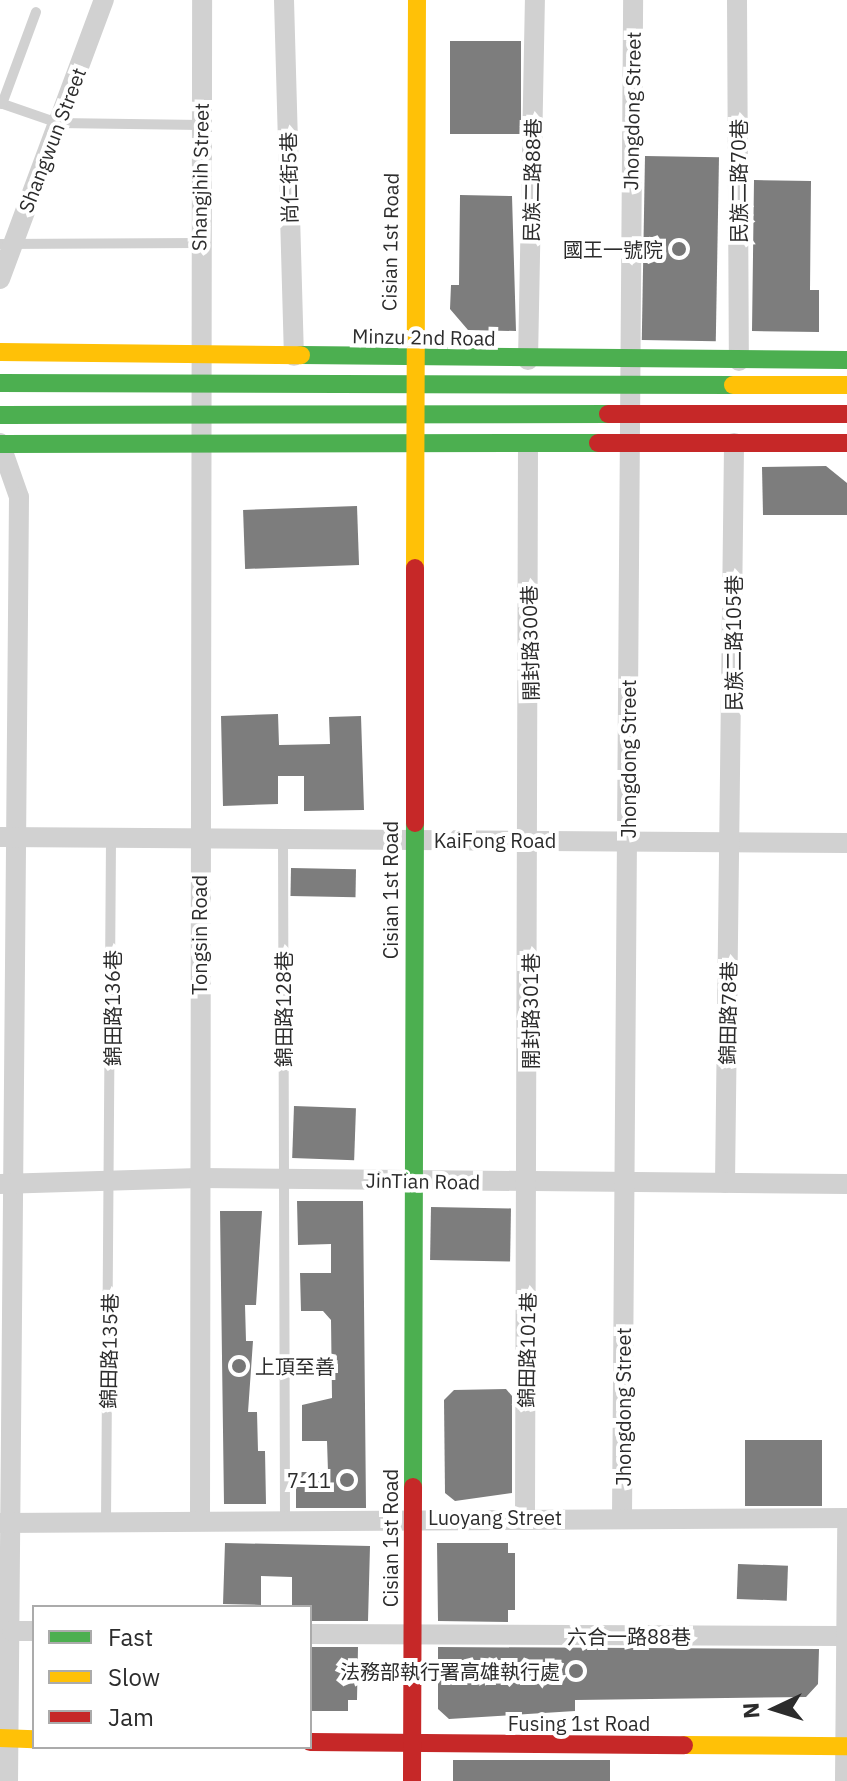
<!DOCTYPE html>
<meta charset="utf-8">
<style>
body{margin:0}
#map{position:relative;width:847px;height:1781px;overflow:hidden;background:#fff;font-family:"IBM Plex Sans","Noto Sans TC",sans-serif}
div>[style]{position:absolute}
.building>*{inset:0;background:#7d7d7d;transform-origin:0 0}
.lane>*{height:10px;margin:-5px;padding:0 5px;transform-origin:5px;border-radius:5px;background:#d1d1d1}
.street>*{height:20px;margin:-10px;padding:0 10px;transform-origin:10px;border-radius:10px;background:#d1d1d1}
.fast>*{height:18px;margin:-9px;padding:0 9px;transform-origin:9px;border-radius:9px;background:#4caf50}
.slow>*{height:18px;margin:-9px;padding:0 9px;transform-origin:9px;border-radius:9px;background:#ffc107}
.jam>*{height:18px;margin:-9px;padding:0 9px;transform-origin:9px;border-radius:9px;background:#c62828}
.dots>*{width:22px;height:22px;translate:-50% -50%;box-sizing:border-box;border:4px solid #fff;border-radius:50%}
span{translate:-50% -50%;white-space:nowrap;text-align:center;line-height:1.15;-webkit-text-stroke:8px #fff;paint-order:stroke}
.street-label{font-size:20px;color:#2c2c2c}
.poi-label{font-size:20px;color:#2c2c2c}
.right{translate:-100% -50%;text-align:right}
.left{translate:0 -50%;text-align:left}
.legend{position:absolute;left:32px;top:1605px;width:280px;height:144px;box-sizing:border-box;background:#fff;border:2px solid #ababab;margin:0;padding:10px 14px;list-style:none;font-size:24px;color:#2c2c2c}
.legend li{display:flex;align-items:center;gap:16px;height:40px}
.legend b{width:40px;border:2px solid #ababab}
.north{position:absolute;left:735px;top:1669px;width:80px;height:80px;-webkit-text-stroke:6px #fff;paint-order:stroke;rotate:266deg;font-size:22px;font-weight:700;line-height:32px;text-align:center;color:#2c2c2c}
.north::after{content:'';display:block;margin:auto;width:28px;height:36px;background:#2c2c2c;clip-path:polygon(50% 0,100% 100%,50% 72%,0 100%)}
</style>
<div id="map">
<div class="building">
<i style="left:450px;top:41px;width:71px;height:93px"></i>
<i style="left:645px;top:156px;width:74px;height:184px;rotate:1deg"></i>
<i style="clip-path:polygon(754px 180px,811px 181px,810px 290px,819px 290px,819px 332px,752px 331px)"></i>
<i style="clip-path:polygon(460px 195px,512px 196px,516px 331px,468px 330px,450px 309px,451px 285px,459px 285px)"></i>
<i style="clip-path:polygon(826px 466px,847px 483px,847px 515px,763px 515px,762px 467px)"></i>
<i style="left:357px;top:506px;width:59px;height:114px;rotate:88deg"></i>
<i style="clip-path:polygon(278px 714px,279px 745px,330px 744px,329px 717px,361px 716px,364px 810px,304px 811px,304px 776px,278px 776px,278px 804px,223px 806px,221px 716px)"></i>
<i style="left:291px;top:868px;width:65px;height:28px;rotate:1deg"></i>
<i style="left:294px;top:1106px;width:62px;height:52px;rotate:2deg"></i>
<i style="clip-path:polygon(297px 1201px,363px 1201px,366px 1508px,296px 1508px,296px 1472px,328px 1472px,327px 1441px,302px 1441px,302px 1405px,332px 1398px,331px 1320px,323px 1311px,301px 1311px,300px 1273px,331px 1273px,331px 1244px,298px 1245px)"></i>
<i style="left:431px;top:1207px;width:80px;height:53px;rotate:1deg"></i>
<i style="clip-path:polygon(220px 1211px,262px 1211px,256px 1305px,245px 1305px,246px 1341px,253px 1341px,248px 1412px,257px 1412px,258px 1451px,265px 1451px,266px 1504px,224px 1504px)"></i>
<i style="clip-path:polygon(506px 1389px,512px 1396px,512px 1493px,455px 1501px,445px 1493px,444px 1400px,454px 1390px)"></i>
<i style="left:745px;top:1440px;width:77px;height:66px"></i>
<i style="clip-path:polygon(225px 1543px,370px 1546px,368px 1621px,310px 1621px,310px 1607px,292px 1607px,292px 1577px,261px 1576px,261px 1605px,223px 1604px)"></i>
<i style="clip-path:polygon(437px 1543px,508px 1543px,508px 1553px,515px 1553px,515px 1610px,508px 1610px,508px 1622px,438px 1621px)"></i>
<i style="left:738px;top:1564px;width:50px;height:35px;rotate:2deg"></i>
<i style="clip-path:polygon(310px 1647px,358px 1647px,357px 1700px,348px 1700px,348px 1711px,310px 1711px)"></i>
<i style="clip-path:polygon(438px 1647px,819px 1649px,818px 1684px,806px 1697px,575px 1700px,575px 1711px,449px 1719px,438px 1709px)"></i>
<i style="left:453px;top:1760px;width:157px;height:21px"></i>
</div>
<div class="lane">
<i style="left:0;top:103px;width:61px;rotate:19deg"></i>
<i style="left:58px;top:123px;width:143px;rotate:0.8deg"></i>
<i style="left:2px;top:104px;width:98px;rotate:-69.7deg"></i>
<i style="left:0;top:244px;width:198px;rotate:-0.3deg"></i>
<i style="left:283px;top:839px;width:678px;rotate:89.83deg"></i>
<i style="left:106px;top:1522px;width:684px;rotate:-89.58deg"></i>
</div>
<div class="street">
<i style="left:284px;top:0;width:356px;rotate:88.4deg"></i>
<i style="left:737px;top:0;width:361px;rotate:89.7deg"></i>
<i style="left:0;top:279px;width:298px;rotate:-69.6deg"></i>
<i style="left:528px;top:360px;width:360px;rotate:-88.9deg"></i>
<i style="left:0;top:443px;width:57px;rotate:70.6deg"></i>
<i style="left:19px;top:497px;width:1284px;rotate:90.49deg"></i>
<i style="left:0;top:837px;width:847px;rotate:0.41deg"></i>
<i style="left:725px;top:1183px;width:740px;rotate:-89.3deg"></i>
<i style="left:0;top:1184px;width:199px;rotate:-1.7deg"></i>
<i style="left:199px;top:1178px;width:648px;rotate:0.53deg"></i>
<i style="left:200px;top:1517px;width:1517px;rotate:-89.92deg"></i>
<i style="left:525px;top:1517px;width:1072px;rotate:-89.84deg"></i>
<i style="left:622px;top:1518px;width:1518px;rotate:-89.58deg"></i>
<i style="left:0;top:1523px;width:847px;rotate:-0.34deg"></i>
<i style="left:12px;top:1631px;width:22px"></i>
<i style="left:310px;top:1634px;width:536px;rotate:0.21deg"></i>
<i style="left:845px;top:1781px;width:252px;rotate:-89.5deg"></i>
</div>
<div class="fast">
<i style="left:301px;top:355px;width:546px;rotate:0.52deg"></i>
<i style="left:0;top:383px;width:733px;rotate:0.16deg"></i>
<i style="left:0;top:415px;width:608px;rotate:-0.09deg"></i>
<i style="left:0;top:444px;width:598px;rotate:-0.1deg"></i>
<i style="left:413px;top:1487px;width:664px;rotate:-89.83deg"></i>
</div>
<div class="slow">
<i style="left:0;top:352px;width:301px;rotate:0.6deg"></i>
<i style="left:733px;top:385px;width:114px"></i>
<i style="left:415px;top:568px;width:568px;rotate:-89.8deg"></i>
<i style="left:0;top:1738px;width:34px;rotate:2deg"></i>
<i style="left:684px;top:1745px;width:163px;rotate:0.4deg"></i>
</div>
<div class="jam">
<i style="left:608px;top:414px;width:239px"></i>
<i style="left:598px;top:443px;width:249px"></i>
<i style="left:415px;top:823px;width:255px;rotate:-90deg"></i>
<i style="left:310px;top:1742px;width:374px;rotate:0.5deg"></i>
<i style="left:412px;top:1781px;width:294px;rotate:-89.8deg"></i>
</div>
<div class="dots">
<i style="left:679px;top:249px;background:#767676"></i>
<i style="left:239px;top:1366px;background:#767676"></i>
<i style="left:347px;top:1480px;background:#767676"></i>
<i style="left:576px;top:1671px;background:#767676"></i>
</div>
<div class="street-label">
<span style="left:632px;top:111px;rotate:-89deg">Jhongdong Street</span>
<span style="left:52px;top:140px;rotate:-69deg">Shangwun Street</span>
<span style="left:200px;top:177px;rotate:-89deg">Shangjhih Street</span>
<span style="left:289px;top:178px;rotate:-91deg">尚仁街5巷</span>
<span style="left:532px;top:180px;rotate:-89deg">民族二路88巷</span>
<span style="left:738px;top:181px;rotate:-90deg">民族二路70巷</span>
<span style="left:390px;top:242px;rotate:-89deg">Cisian 1st Road</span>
<span style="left:424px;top:337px;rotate:1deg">Minzu 2nd Road</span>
<span style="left:530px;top:643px;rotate:-91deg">開封路300巷</span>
<span style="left:733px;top:643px;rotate:-90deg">民族二路105巷</span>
<span style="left:628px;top:759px;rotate:-90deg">Jhongdong Street</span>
<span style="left:495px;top:840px">KaiFong Road</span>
<span style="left:390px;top:890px;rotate:-90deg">Cisian 1st Road</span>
<span style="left:199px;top:935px;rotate:-90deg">Tongsin Road</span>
<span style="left:112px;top:1008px;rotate:-90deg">錦田路136巷</span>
<span style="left:283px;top:1009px;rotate:-90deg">錦田路128巷</span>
<span style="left:530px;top:1011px;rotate:-90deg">開封路301巷</span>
<span style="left:728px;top:1013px;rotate:-89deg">錦田路78巷</span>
<span style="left:423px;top:1181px;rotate:1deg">JinTian Road</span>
<span style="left:527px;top:1350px;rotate:-89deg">錦田路101巷</span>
<span style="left:109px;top:1351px;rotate:-89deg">錦田路135巷</span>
<span style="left:623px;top:1407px;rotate:-90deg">Jhongdong Street</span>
<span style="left:495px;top:1517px">Luoyang Street</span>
<span style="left:390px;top:1538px;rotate:-90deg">Cisian 1st Road</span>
<span style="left:629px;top:1636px">六合一路88巷</span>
<span style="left:579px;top:1723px">Fusing 1st Road</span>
</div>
<div class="poi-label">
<span class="right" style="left:663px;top:249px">國王一號院</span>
<span class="left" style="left:255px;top:1366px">上頂至善</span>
<span class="right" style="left:331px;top:1480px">7-11</span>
<span class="right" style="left:560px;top:1671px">法務部執行署高雄執行處</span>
</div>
<ul class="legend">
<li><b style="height:10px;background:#4caf50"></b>Fast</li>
<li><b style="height:10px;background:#ffc107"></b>Slow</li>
<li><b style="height:10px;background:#c62828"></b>Jam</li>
</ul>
<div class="north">N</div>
</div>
